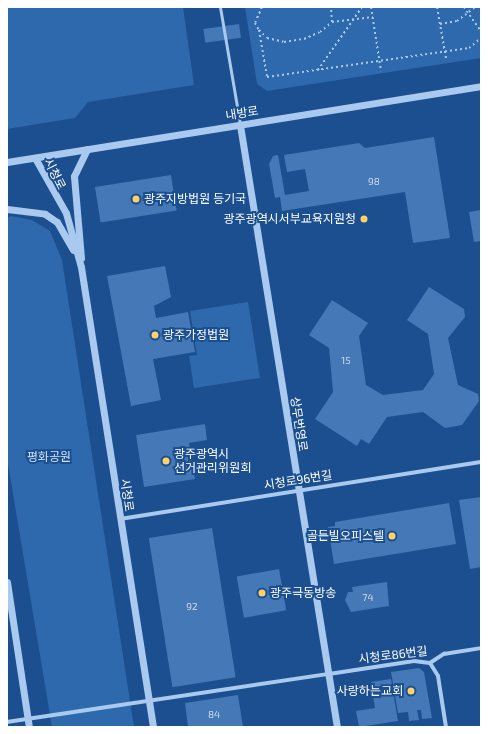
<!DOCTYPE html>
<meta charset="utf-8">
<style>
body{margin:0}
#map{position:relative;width:488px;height:734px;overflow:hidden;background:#1b4f8f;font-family:"Exo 2","Noto Sans KR",sans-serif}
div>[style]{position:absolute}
.green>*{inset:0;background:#2e69ad}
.building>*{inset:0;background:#4478b7;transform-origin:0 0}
.path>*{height:2px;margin-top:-1px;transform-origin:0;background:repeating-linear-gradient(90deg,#a9c9ee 0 2px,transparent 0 5px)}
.service>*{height:3px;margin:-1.5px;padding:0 1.5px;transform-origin:1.5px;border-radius:1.5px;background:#a9c9ee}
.pedestrian>*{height:3.5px;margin:-1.75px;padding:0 1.75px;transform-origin:1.75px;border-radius:1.75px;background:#a9c9ee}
.minor>*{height:4px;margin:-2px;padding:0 2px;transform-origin:2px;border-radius:2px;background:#a9c9ee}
.tertiary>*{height:7px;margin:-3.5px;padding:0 3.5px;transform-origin:3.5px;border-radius:3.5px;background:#a9c9ee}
.dots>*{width:11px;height:11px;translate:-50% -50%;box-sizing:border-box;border:2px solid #1b4f8f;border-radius:50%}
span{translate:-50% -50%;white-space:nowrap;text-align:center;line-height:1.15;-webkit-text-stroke:4px #1b4f8f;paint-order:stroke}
.number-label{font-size:10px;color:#d0dded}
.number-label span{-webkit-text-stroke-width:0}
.street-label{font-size:12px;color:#fff}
.poi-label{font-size:12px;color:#fff}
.left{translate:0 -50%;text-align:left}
.right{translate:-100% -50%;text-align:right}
.park-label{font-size:12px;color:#cfe3fa}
.frame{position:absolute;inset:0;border:8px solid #fff;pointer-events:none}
</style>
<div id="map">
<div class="green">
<i style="clip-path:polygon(7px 7px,183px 7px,194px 85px,88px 102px,75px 118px,7px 129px)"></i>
<i style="clip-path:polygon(245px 7px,481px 7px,481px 58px,267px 91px,257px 84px)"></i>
<i style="clip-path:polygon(11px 216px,32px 220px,50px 231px,62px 260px,134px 727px,52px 727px,7px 458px,7px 218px)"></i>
<i style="clip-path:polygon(248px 302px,260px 378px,194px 388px,189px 356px,197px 355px,190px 311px)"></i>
</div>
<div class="building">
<i style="left:239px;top:24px;width:14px;height:36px;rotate:82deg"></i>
<i style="clip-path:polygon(434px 137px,450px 238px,413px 243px,405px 192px,282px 211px,280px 197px,275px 198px,269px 164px,273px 156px,278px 155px,285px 195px,309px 191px,305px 169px,287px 172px,284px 155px,359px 143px,365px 148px)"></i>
<i style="left:171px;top:175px;width:36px;height:77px;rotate:81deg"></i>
<i style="clip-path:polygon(481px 210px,481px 241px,474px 242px,469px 212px)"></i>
<i style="clip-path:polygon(165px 266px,171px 297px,154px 306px,156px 318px,188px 312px,195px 352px,153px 359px,161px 400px,131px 406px,107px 276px)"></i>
<i style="clip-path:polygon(429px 287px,464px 309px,465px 317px,448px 338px,458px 385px,478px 394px,479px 401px,462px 425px,445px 428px,423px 412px,387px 417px,369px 444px,361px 439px,357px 446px,315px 419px,333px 392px,329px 348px,309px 335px,332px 300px,368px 323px,359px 336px,366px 385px,383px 395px,423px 390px,434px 374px,428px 334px,407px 320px)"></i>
<i style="clip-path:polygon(205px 424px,207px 440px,189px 443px,195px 479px,144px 487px,136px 435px)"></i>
<i style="clip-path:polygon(481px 497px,481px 567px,470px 569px,459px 500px)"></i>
<i style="clip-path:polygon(449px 503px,456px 544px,334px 564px,328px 527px,335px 526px,335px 522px)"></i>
<i style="left:212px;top:528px;width:151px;height:64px;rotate:81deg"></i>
<i style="left:279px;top:569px;width:42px;height:43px;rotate:80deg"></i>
<i style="clip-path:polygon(387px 582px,389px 606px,351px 612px,345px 600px,348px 592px,353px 592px,352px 587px)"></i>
<i style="clip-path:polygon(419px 668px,424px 672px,432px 718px,422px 719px,421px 710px,417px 710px,419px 720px,409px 721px,408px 712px,398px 713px,391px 672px)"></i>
<i style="clip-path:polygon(391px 679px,398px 721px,359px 727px,356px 711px,375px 708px,371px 682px)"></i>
<i style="clip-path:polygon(238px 695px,243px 727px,188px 727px,185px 703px)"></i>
</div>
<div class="path">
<i style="left:262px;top:7px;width:17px;rotate:114deg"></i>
<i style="left:255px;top:23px;width:8px;rotate:60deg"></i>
<i style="left:259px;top:30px;width:11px;rotate:45deg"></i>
<i style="left:267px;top:38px;width:17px;rotate:13deg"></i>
<i style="left:284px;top:42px;width:20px;rotate:-9deg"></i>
<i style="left:304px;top:39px;width:17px;rotate:-24deg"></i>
<i style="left:320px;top:32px;width:16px;rotate:-40deg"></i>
<i style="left:332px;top:22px;width:15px;rotate:-94deg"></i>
<i style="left:371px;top:7px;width:65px;rotate:81.1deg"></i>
<i style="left:437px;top:7px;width:52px;rotate:80deg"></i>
<i style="left:464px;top:7px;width:29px;rotate:55deg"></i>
<i style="left:332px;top:22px;width:41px;rotate:-7deg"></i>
<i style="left:440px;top:24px;width:17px;rotate:-10deg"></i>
<i style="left:457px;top:21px;width:23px;rotate:-38deg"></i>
<i style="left:259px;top:30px;width:48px;rotate:80.3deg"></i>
<i style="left:267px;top:77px;width:204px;rotate:-8.2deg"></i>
<i style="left:469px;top:48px;width:16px;rotate:-40deg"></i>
<i style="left:318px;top:70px;width:77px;rotate:-55.1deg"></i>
</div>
<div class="service">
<i style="left:220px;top:7px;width:119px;rotate:80.3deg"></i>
</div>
<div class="pedestrian">
<i style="left:430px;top:663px;width:17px;rotate:-33deg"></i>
<i style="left:444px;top:654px;width:37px;rotate:-9deg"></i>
<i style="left:7px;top:722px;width:325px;rotate:-8.5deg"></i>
</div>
<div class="minor">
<i style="left:120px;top:519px;width:365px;rotate:-9deg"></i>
<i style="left:329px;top:674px;width:86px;rotate:-8.7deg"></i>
<i style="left:414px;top:661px;width:16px;rotate:7deg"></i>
<i style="left:430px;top:663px;width:15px;rotate:58deg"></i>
<i style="left:438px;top:676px;width:52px;rotate:81.1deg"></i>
</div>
<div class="tertiary">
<i style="left:240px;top:125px;width:610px;rotate:80.85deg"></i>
<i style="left:35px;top:158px;width:63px;rotate:60.6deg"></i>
<i style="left:66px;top:213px;width:56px;rotate:74.5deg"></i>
<i style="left:81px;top:267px;width:466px;rotate:81.1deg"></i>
<i style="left:7px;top:162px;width:480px;rotate:-9.1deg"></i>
<i style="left:7px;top:209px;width:38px;rotate:7deg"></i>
<i style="left:45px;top:214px;width:14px;rotate:34deg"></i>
<i style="left:57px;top:222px;width:32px;rotate:60deg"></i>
<i style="left:81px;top:258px;width:82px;rotate:-94.9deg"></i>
<i style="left:74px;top:176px;width:30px;rotate:-64deg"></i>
<i style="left:7px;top:582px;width:147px;rotate:81.4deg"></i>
</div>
<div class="dots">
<i style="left:136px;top:199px;background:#ffd166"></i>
<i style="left:364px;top:219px;background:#ffd166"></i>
<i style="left:155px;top:335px;background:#ffd166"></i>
<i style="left:166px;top:461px;background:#ffd166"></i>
<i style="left:392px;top:536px;background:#ffd166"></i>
<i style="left:262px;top:593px;background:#ffd166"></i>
<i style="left:411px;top:691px;background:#ffd166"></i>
</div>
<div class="number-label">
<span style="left:374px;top:182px">98</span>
<span style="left:346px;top:361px">15</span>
<span style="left:368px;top:598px">74</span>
<span style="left:192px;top:607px">92</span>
<span style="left:214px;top:715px">84</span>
</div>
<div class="street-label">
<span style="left:242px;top:113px;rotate:-9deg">내방로</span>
<span style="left:55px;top:174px;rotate:63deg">시청로</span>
<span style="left:299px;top:424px;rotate:81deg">상무번영로</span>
<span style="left:298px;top:480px;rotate:-9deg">시청로96번길</span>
<span style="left:127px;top:495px;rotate:82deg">시청로</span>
<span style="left:393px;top:655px;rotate:-7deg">시청로86번길</span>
</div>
<div class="poi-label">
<span class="left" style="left:144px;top:199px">광주지방법원 등기국</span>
<span class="right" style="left:356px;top:219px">광주광역시서부교육지원청</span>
<span class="left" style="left:163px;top:335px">광주가정법원</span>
<span class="left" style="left:174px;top:461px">광주광역시<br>선거관리위원회</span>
<span class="right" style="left:384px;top:536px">골든빌오피스텔</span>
<span class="left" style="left:270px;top:593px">광주극동방송</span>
<span class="right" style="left:403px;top:691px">사랑하는교회</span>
</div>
<div class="park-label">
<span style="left:49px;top:457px">평화공원</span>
</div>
<div class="frame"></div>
</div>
